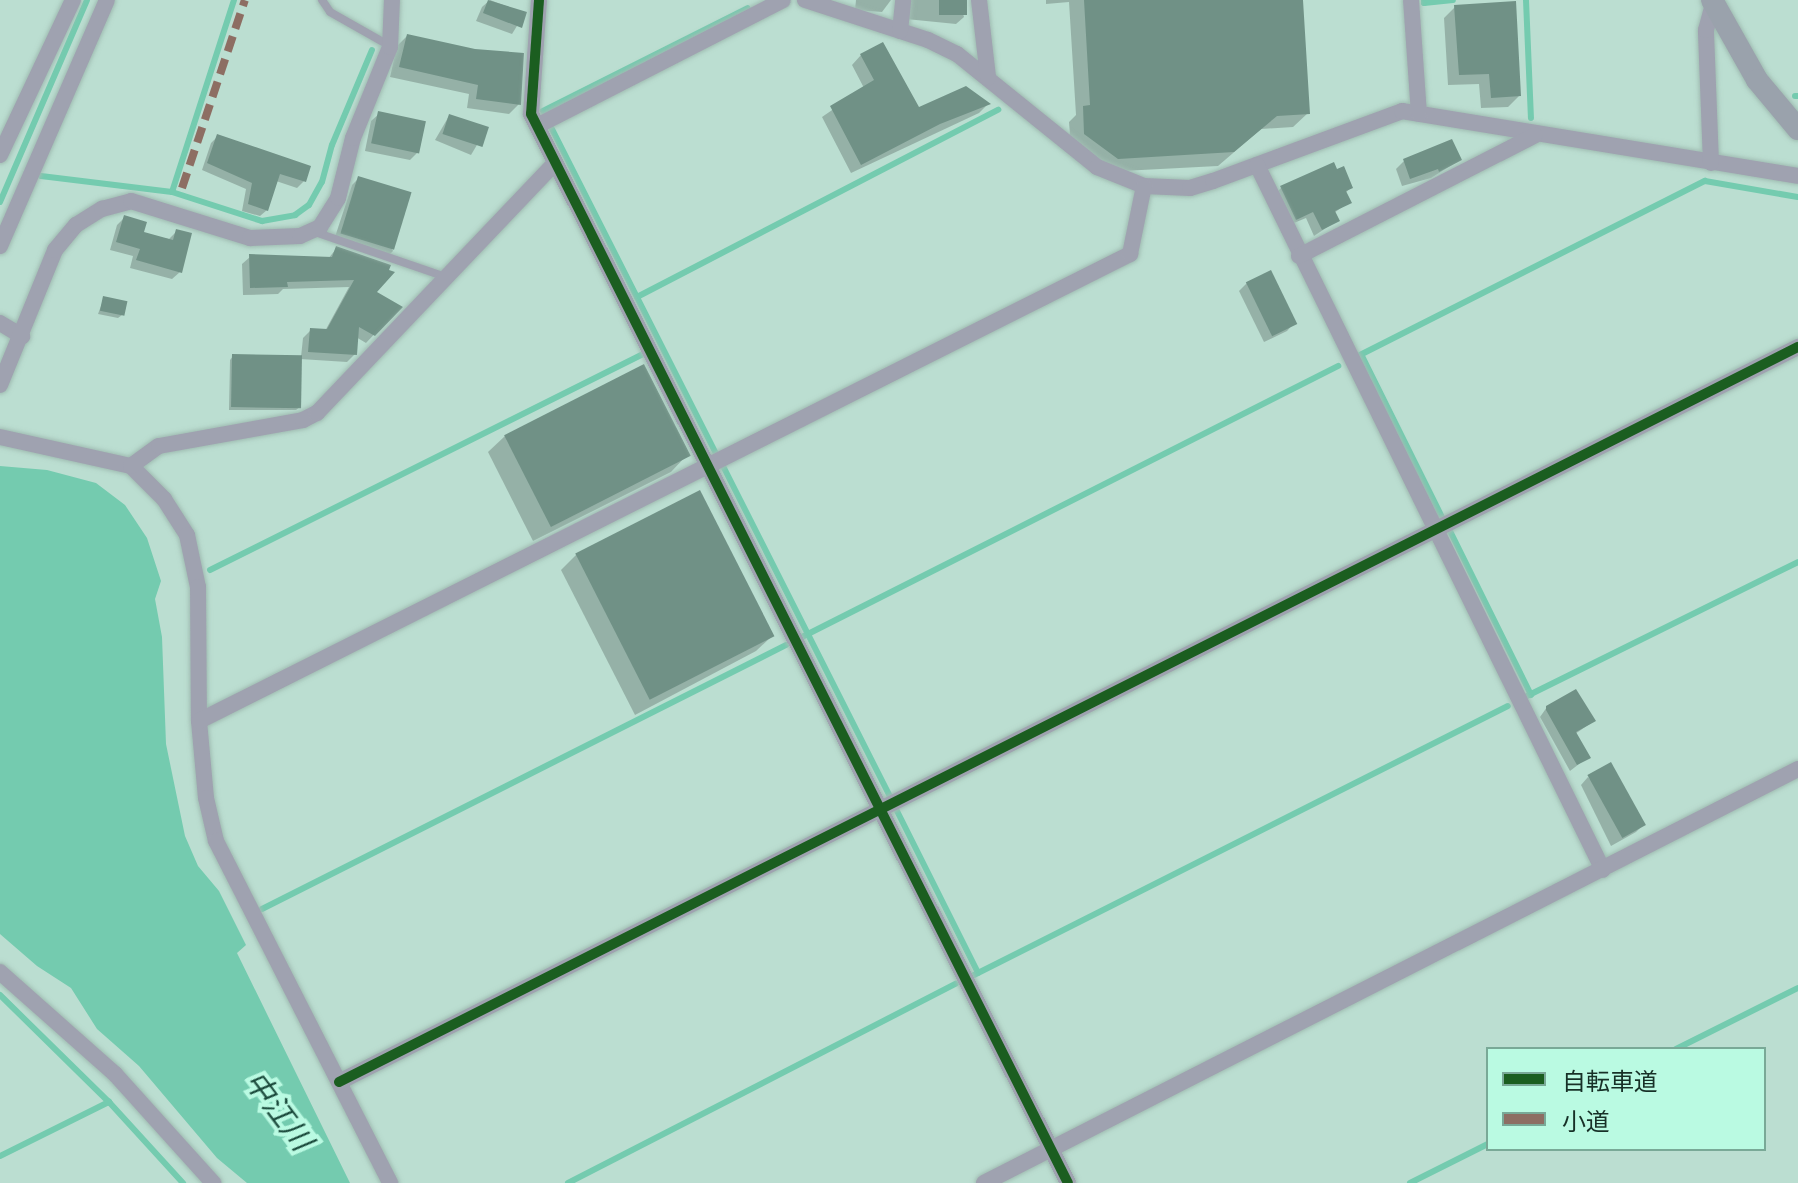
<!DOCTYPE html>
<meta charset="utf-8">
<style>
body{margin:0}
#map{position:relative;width:1798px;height:1183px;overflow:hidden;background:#bbded1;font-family:"Fira Sans Condensed","Noto Sans JP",sans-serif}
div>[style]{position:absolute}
.water>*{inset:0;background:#74cbaf}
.shadow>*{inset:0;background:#0003}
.stream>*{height:6px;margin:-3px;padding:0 3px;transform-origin:3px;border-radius:3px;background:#74cbaf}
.building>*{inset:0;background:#709186;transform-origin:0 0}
.roads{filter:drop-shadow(0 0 2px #a0bcb2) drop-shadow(0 0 2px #a0bcb2)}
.service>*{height:8px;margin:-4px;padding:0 4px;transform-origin:4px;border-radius:4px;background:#9fa2b0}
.minor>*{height:16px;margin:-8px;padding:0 8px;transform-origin:8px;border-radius:8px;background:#9fa2b0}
.secondary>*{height:22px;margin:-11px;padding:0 11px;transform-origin:11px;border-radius:11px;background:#9aa2ac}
.quiet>*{height:8px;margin-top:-4px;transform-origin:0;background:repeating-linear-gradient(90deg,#8d6e63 0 16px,transparent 0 24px)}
.cycleway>*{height:10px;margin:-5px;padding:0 5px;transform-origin:5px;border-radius:5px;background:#1b5e20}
span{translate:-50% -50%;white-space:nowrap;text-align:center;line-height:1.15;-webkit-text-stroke:8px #bafae2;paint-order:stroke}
.water-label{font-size:30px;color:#19483a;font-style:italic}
.legend{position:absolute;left:1486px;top:1047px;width:280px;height:104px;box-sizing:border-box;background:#bafae2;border:2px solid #79a997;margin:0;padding:10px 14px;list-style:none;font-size:24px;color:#173027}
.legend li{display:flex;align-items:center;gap:16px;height:40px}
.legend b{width:40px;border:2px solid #79a997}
</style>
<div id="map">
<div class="water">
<i style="clip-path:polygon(0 466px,47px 470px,96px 483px,125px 505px,147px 538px,161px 581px,155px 599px,162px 637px,166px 744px,185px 836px,198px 866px,219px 891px,246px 945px,237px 953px,350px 1183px,247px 1183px,217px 1158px,139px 1066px,97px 1029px,71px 988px,37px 966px,0 934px)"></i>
</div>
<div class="shadow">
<i style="clip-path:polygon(490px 0,525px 13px,512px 34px,476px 21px,482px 7px)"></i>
<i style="clip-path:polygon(856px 0,891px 0,882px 12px,855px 10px)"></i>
<i style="clip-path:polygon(902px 0,959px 0,964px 17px,956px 24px,906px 19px)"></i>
<i style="clip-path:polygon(1046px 0,1301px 0,1308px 113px,1293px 127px,1261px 129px,1218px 166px,1103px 172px,1071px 148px,1069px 122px,1076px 115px,1069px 2px,1046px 4px)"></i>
<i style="clip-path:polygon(1455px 7px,1519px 96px,1508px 107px,1481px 108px,1479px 84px,1448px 85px,1444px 18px)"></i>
<i style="clip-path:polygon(407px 36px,519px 104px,509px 114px,467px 108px,469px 94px,390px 77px,397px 46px)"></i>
<i style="clip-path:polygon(861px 55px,918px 109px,988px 104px,979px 113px,851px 173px,822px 117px,864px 88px,852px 65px)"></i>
<i style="clip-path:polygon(379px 114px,418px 152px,410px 160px,365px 151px,371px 121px)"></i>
<i style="clip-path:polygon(449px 116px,487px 128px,471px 155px,435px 140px)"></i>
<i style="clip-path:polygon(218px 136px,304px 181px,297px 188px,276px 181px,267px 210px,260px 216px,242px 211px,246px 189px,202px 170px,211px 143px)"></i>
<i style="clip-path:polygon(1460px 160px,1431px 178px,1402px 186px,1396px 169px,1404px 161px)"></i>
<i style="clip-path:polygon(1332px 164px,1351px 188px,1345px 193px,1349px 202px,1334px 213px,1338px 220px,1314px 236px,1306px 218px,1289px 225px,1274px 195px,1281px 188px)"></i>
<i style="clip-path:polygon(359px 178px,393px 251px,386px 258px,334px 240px,352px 185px)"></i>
<i style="clip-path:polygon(124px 218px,142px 234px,169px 239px,177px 231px,180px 272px,172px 279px,130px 268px,133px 256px,110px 250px,117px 225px)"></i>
<i style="clip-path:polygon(336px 249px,374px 293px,400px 307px,366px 343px,356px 337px,355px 354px,347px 362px,300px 359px,300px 407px,296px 410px,229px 410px,230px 360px,233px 356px,301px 357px,303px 338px,311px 330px,325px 331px,349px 287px,283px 289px,278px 294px,243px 295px,242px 264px,250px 257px,328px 259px)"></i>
<i style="clip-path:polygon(1247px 283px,1294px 323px,1287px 331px,1264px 342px,1239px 291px)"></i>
<i style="clip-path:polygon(104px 298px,122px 315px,118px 318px,98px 314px)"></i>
<i style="clip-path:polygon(505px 436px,687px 455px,671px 472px,533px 541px,488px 452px)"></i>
<i style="clip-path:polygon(576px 555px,772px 636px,756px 651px,635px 715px,561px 570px)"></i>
<i style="clip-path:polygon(1547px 707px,1594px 721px,1575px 734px,1588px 757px,1570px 771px,1540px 717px)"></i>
<i style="clip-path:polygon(1588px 777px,1643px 825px,1636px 832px,1611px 846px,1581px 785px)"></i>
</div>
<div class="stream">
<i style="left:1424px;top:0;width:3px;rotate:90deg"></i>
<i style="left:1424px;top:3px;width:29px;rotate:-6deg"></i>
<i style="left:1526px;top:0;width:118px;rotate:87.6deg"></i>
<i style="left:1795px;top:96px;width:3px"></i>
<i style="left:543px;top:111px;width:229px;rotate:-26.7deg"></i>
<i style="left:552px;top:129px;width:363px;rotate:63.2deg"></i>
<i style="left:41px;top:176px;width:132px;rotate:7deg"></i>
<i style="left:172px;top:192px;width:95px;rotate:17.9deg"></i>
<i style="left:262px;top:221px;width:34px;rotate:-10deg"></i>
<i style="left:295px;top:215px;width:17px;rotate:-36deg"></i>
<i style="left:309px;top:205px;width:26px;rotate:-61deg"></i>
<i style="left:322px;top:182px;width:38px;rotate:-75deg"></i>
<i style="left:332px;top:145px;width:103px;rotate:-67.2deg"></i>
<i style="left:172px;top:192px;width:202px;rotate:-72.1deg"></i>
<i style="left:0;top:202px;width:220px;rotate:-66.7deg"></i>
<i style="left:637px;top:297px;width:407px;rotate:-27.4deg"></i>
<i style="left:1362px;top:356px;width:180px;rotate:63.6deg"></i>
<i style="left:1356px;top:357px;width:391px;rotate:-26.8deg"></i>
<i style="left:1705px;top:181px;width:94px;rotate:9.8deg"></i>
<i style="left:724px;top:468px;width:368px;rotate:63.2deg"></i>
<i style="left:1450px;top:531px;width:183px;rotate:63.7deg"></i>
<i style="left:210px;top:570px;width:484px;rotate:-26.5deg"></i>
<i style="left:802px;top:637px;width:601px;rotate:-26.82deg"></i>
<i style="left:1527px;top:696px;width:302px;rotate:-26.3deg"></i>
<i style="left:897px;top:811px;width:181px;rotate:63.4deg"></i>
<i style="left:262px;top:909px;width:587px;rotate:-26.74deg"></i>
<i style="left:972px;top:976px;width:600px;rotate:-26.74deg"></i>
<i style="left:0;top:995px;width:153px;rotate:44.5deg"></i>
<i style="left:109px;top:1102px;width:110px;rotate:47.6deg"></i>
<i style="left:1676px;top:1049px;width:136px;rotate:-26.6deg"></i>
<i style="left:0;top:1156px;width:122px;rotate:-26.4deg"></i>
<i style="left:568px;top:1183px;width:436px;rotate:-27.2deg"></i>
<i style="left:1410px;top:1183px;width:87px;rotate:-26.6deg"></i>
</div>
<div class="building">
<i style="clip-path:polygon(488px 0,527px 12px,522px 28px,483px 13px)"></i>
<i style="left:939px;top:0;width:28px;height:15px"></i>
<i style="clip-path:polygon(1084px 0,1303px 0,1310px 114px,1277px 116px,1234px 152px,1118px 159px,1084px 134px,1083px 106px,1090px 105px)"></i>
<i style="clip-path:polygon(1516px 1px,1521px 96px,1491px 98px,1489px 74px,1459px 75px,1454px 5px)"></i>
<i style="clip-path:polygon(407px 34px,475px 49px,524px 53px,521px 105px,476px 99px,478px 85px,399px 67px)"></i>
<i style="clip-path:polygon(883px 42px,919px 107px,966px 86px,991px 104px,940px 124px,861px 165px,830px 106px,874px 80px,860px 54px)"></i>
<i style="left:378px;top:111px;width:49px;height:33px;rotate:12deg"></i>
<i style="left:449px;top:114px;width:42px;height:21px;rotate:18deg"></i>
<i style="clip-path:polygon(217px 134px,311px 166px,306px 182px,280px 174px,268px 211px,248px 204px,252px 183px,207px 163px)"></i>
<i style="clip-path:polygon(1452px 139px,1462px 160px,1439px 172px,1438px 169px,1410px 179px,1403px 159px)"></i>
<i style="clip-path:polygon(1334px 162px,1337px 169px,1344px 166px,1353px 188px,1346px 191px,1352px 203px,1335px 211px,1340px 221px,1322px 230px,1313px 212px,1296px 220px,1280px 186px)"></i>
<i style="left:358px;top:176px;width:56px;height:60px;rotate:17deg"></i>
<i style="clip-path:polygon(124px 215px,147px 222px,144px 232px,173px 240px,176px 229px,192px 233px,182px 273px,136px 260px,140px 249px,116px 242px)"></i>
<i style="clip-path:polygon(336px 246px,391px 265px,389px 270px,395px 272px,377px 292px,403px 307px,375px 336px,359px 327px,357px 355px,308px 352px,310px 328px,327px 329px,354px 280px,287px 282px,288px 287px,250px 288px,249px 254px,332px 257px)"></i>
<i style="left:1271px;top:270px;width:60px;height:28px;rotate:64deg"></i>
<i style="left:103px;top:296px;width:25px;height:15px;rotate:12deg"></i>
<i style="left:232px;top:354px;width:70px;height:53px;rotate:1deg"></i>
<i style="left:644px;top:364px;width:103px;height:157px;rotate:63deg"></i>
<i style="left:700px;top:490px;width:164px;height:140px;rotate:63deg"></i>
<i style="clip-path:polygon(1576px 689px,1596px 721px,1576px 732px,1591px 758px,1577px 765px,1546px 710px,1546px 706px)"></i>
<i style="left:1611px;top:762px;width:72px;height:27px;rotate:61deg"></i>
</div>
<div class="roads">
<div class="service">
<i style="left:322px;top:0;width:14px;rotate:56deg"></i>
<i style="left:330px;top:12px;width:69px;rotate:29.5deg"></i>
<i style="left:315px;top:232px;width:139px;rotate:19deg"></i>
</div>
<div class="minor">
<i style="left:539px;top:0;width:114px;rotate:94deg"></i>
<i style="left:531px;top:114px;width:1196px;rotate:63.33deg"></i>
<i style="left:805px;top:0;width:129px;rotate:18deg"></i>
<i style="left:928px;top:40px;width:32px;rotate:26deg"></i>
<i style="left:957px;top:54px;width:180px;rotate:38.9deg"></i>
<i style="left:1097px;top:167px;width:51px;rotate:22deg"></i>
<i style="left:1144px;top:186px;width:46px;rotate:2.5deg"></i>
<i style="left:1190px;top:188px;width:24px;rotate:-17deg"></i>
<i style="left:1213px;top:181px;width:202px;rotate:-20.3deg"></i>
<i style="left:1402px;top:111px;width:401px;rotate:9.3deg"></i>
<i style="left:979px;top:0;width:78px;rotate:83.3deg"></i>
<i style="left:1411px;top:0;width:114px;rotate:86deg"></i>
<i style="left:900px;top:31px;width:31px;rotate:-84deg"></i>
<i style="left:537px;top:126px;width:276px;rotate:-27.1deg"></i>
<i style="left:0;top:155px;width:171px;rotate:-64.8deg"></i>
<i style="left:1711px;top:163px;width:133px;rotate:-92.2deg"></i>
<i style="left:1706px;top:30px;width:28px;rotate:-75deg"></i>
<i style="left:1257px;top:165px;width:785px;rotate:63.86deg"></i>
<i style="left:0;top:246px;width:268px;rotate:-66.5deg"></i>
<i style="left:1299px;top:256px;width:265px;rotate:-27.1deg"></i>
<i style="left:0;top:323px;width:26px;rotate:31deg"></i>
<i style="left:0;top:385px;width:146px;rotate:-67.8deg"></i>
<i style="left:55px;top:250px;width:33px;rotate:-50deg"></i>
<i style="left:76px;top:225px;width:31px;rotate:-32deg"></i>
<i style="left:102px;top:209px;width:30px;rotate:-15deg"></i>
<i style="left:131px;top:201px;width:125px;rotate:17.3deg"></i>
<i style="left:250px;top:238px;width:50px;rotate:-2.3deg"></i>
<i style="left:300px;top:236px;width:22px;rotate:-24deg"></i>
<i style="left:320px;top:227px;width:34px;rotate:-58deg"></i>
<i style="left:338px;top:198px;width:62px;rotate:-76deg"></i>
<i style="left:353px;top:138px;width:98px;rotate:-67.9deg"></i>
<i style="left:390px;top:47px;width:47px;rotate:-87.6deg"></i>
<i style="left:0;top:437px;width:134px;rotate:12.5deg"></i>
<i style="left:131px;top:466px;width:47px;rotate:45deg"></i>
<i style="left:164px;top:499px;width:43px;rotate:57.4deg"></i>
<i style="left:187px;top:535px;width:53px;rotate:78.1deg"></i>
<i style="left:198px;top:587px;width:134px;rotate:89.6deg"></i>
<i style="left:199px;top:721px;width:77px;rotate:84.8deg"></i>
<i style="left:206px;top:798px;width:44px;rotate:76.9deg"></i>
<i style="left:216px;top:841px;width:384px;rotate:63deg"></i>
<i style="left:131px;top:466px;width:34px;rotate:-36deg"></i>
<i style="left:159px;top:446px;width:146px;rotate:-10.2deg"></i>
<i style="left:303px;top:420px;width:16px;rotate:-27deg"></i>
<i style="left:317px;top:413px;width:344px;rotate:-46.4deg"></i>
<i style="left:199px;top:721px;width:1042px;rotate:-26.64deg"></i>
<i style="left:1130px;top:254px;width:69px;rotate:-78.4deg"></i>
<i style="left:0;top:972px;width:154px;rotate:41.6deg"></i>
<i style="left:115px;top:1074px;width:147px;rotate:48deg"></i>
<i style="left:339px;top:1082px;width:1634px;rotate:-26.74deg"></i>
<i style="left:984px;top:1183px;width:913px;rotate:-26.96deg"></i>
</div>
<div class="secondary">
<i style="left:1712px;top:0;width:92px;rotate:60.6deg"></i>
<i style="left:1757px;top:80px;width:64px;rotate:50.1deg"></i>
</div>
</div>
<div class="quiet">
<i style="left:182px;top:188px;width:198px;rotate:-71.5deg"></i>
</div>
<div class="cycleway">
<i style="left:539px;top:0;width:114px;rotate:94deg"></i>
<i style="left:531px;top:114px;width:1196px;rotate:63.33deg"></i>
<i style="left:339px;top:1082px;width:1634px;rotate:-26.74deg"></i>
</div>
<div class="water-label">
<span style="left:278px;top:1111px;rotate:53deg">中江川</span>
</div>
<ul class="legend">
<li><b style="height:10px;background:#1b5e20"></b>自転車道</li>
<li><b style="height:10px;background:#8d6e63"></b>小道</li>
</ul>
</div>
